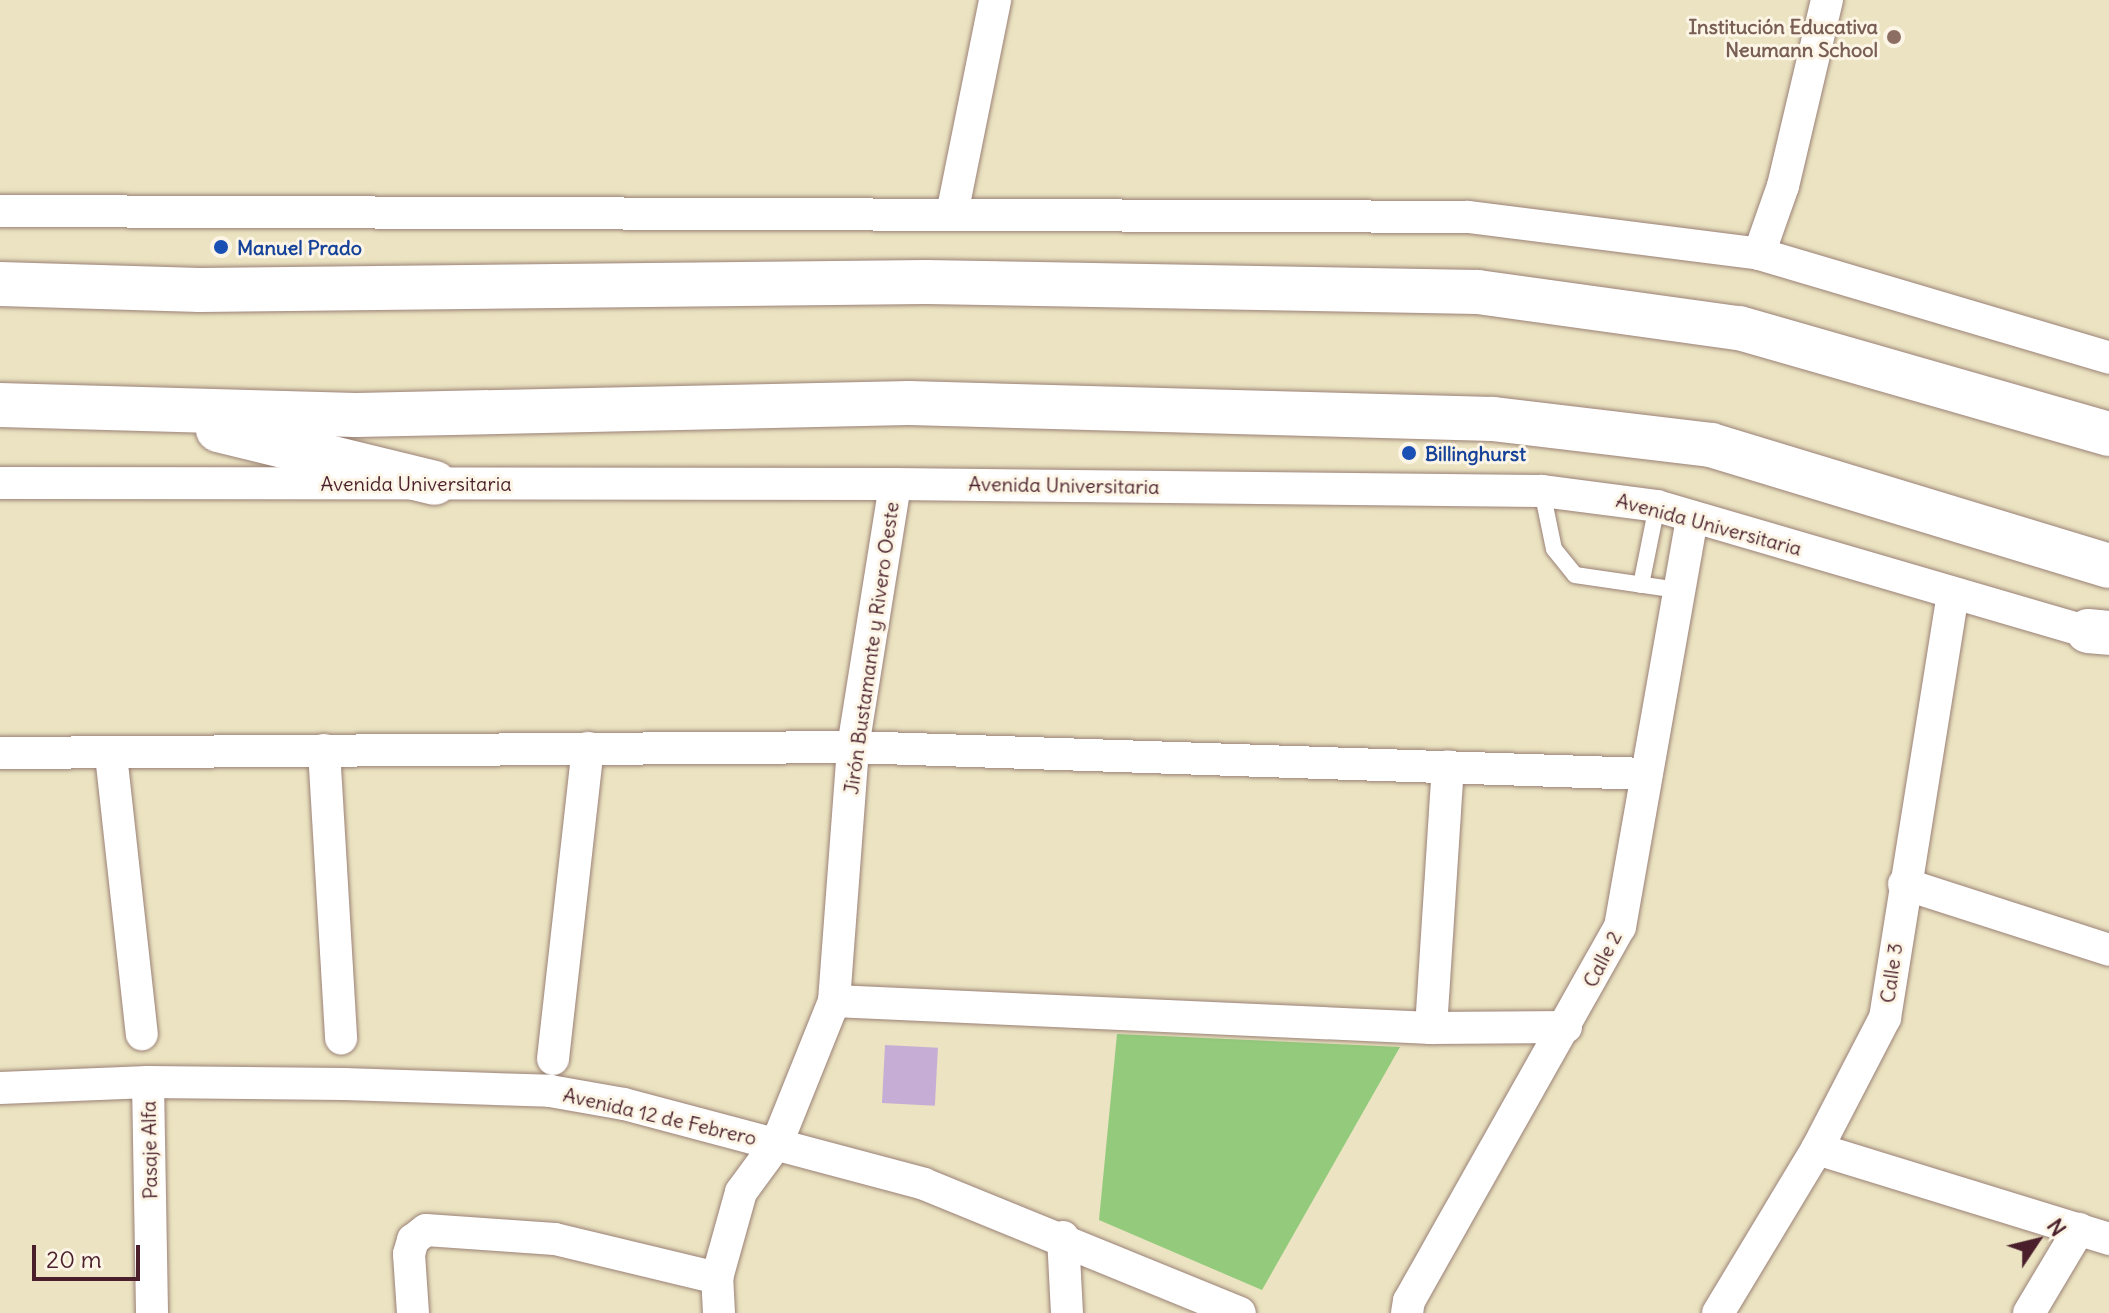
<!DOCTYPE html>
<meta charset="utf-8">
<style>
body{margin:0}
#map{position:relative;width:2109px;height:1313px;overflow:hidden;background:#ebe3c1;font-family:Delius,sans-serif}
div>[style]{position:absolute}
.green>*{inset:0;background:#93ca7c}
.building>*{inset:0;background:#c6add5;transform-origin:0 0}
.roads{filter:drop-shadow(0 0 2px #9a8176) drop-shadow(0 0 2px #9a8176)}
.lane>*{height:16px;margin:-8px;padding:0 8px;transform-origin:8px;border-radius:8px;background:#fff}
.street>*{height:32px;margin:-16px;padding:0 16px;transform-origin:16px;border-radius:16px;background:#fff}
.secondary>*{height:44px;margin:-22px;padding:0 22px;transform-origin:22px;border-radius:22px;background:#fff}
.dots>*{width:22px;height:22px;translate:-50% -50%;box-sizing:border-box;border:4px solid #fcf5e5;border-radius:50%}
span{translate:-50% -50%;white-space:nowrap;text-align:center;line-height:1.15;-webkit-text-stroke:6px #fcf5e5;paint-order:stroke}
.education-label{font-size:20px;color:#785e54;font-weight:700}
.right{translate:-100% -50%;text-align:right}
.transit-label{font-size:20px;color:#164399;font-weight:700}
.left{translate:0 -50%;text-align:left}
.street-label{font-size:20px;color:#4a1f2b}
.north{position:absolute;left:1997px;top:1201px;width:80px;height:80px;-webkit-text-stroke:6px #fcf5e5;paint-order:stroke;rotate:55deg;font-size:22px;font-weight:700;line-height:32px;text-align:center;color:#4a1f2b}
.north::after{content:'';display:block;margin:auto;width:28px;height:36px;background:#4a1f2b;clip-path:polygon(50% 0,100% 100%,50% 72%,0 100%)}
.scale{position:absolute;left:32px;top:1245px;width:108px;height:36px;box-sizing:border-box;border:4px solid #4a1f2b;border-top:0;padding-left:10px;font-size:24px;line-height:28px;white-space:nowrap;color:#4a1f2b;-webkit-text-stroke:6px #fcf5e5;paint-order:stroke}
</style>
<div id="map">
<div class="green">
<i style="clip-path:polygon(1117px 1034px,1400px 1047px,1262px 1290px,1099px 1220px)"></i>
</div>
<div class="building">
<i style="left:885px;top:1045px;width:53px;height:58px;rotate:3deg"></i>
</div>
<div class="roads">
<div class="lane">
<i style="left:1542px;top:491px;width:59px;rotate:78.3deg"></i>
<i style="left:1554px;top:549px;width:33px;rotate:51deg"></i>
<i style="left:1575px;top:575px;width:104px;rotate:8.3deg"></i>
<i style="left:1641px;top:585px;width:81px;rotate:-78.6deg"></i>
</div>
<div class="street">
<i style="left:0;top:211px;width:1468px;rotate:0.23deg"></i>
<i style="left:1468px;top:217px;width:293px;rotate:7.2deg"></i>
<i style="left:1759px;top:254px;width:365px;rotate:16.5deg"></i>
<i style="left:952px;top:214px;width:218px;rotate:-78.6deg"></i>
<i style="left:1759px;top:254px;width:72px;rotate:-70.6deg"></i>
<i style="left:1783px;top:186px;width:191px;rotate:-76.7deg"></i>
<i style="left:0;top:483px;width:895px;rotate:0.06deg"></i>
<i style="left:895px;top:484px;width:647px;rotate:0.62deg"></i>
<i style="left:1542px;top:491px;width:116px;rotate:7.4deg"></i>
<i style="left:1657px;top:506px;width:471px;rotate:16.3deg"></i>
<i style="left:324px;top:750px;width:289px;rotate:86.6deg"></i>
<i style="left:0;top:753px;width:853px;rotate:-0.4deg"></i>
<i style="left:853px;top:747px;width:793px;rotate:1.95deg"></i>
<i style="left:111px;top:755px;width:281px;rotate:83.7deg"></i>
<i style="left:1904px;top:884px;width:215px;rotate:17.8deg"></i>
<i style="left:834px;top:1001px;width:598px;rotate:2.59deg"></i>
<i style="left:1431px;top:1028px;width:135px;rotate:-0.4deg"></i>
<i style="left:1431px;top:1028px;width:262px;rotate:-86.3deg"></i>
<i style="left:553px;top:1059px;width:313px;rotate:-83.6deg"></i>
<i style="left:148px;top:1082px;width:231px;rotate:89deg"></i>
<i style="left:0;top:1088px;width:148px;rotate:-2.3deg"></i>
<i style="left:148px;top:1082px;width:196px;rotate:0.6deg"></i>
<i style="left:344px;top:1084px;width:206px;rotate:1.9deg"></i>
<i style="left:550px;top:1091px;width:75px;rotate:10deg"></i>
<i style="left:624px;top:1104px;width:310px;rotate:14.9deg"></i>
<i style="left:924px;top:1184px;width:341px;rotate:22.2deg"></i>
<i style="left:1817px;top:1149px;width:306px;rotate:17.1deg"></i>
<i style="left:1063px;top:1237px;width:76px;rotate:87deg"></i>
<i style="left:413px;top:1313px;width:59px;rotate:-93.9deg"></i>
<i style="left:409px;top:1254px;width:15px;rotate:-74deg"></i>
<i style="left:413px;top:1240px;width:16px;rotate:-38deg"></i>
<i style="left:426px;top:1230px;width:129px;rotate:4deg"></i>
<i style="left:555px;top:1239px;width:167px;rotate:13.5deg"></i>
<i style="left:719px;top:1313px;width:35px;rotate:-93deg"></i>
<i style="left:717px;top:1278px;width:89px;rotate:-74.4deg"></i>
<i style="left:741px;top:1192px;width:61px;rotate:-53.7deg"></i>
<i style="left:777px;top:1143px;width:153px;rotate:-68.1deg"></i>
<i style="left:834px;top:1001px;width:255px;rotate:-85.7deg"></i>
<i style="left:853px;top:747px;width:266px;rotate:-80.9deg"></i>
<i style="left:1407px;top:1313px;width:12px;rotate:-81deg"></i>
<i style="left:1409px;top:1301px;width:429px;rotate:-60.6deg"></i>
<i style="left:1620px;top:927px;width:416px;rotate:-80deg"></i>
<i style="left:1718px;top:1313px;width:192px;rotate:-58.9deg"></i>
<i style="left:1817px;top:1149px;width:148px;rotate:-62.6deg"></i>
<i style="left:1885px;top:1018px;width:430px;rotate:-80.9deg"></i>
<i style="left:2029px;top:1313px;width:98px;rotate:-59.2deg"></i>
</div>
<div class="secondary">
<i style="left:0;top:284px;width:200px;rotate:1.7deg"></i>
<i style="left:200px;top:290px;width:726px;rotate:-0.63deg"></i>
<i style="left:926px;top:282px;width:552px;rotate:1.04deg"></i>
<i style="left:1478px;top:292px;width:263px;rotate:7.9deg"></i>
<i style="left:1739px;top:328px;width:385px;rotate:16deg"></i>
<i style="left:0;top:405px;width:356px;rotate:1.6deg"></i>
<i style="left:356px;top:415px;width:553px;rotate:-1.24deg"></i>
<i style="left:909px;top:403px;width:584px;rotate:1.57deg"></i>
<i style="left:1493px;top:419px;width:220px;rotate:6.8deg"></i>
<i style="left:1711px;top:445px;width:416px;rotate:16.9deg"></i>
<i style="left:218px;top:430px;width:223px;rotate:13.7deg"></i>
<i style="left:2088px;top:631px;width:21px;rotate:5deg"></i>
</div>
</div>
<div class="dots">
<i style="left:1894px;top:37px;background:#8d6e63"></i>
<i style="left:221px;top:247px;background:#1a4fb4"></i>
<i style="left:1409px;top:453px;background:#1a4fb4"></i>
</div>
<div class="education-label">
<span class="right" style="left:1878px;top:38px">Institución Educativa<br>Neumann School</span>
</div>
<div class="transit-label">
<span class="left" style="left:237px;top:247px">Manuel Prado</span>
<span class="left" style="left:1425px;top:453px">Billinghurst</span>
</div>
<div class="street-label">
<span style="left:416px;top:483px">Avenida Universitaria</span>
<span style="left:1064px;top:485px;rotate:1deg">Avenida Universitaria</span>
<span style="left:1709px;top:524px;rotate:15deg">Avenida Universitaria</span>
<span style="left:871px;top:648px;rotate:-82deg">Jirón Bustamante y Rivero Oeste</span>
<span style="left:1602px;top:959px;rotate:-63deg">Calle 2</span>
<span style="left:1891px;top:973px;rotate:-82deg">Calle 3</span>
<span style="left:660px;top:1116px;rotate:13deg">Avenida 12 de Febrero</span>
<span style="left:149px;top:1150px;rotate:-91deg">Pasaje Alfa</span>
</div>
<div class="north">N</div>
<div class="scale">20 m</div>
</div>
